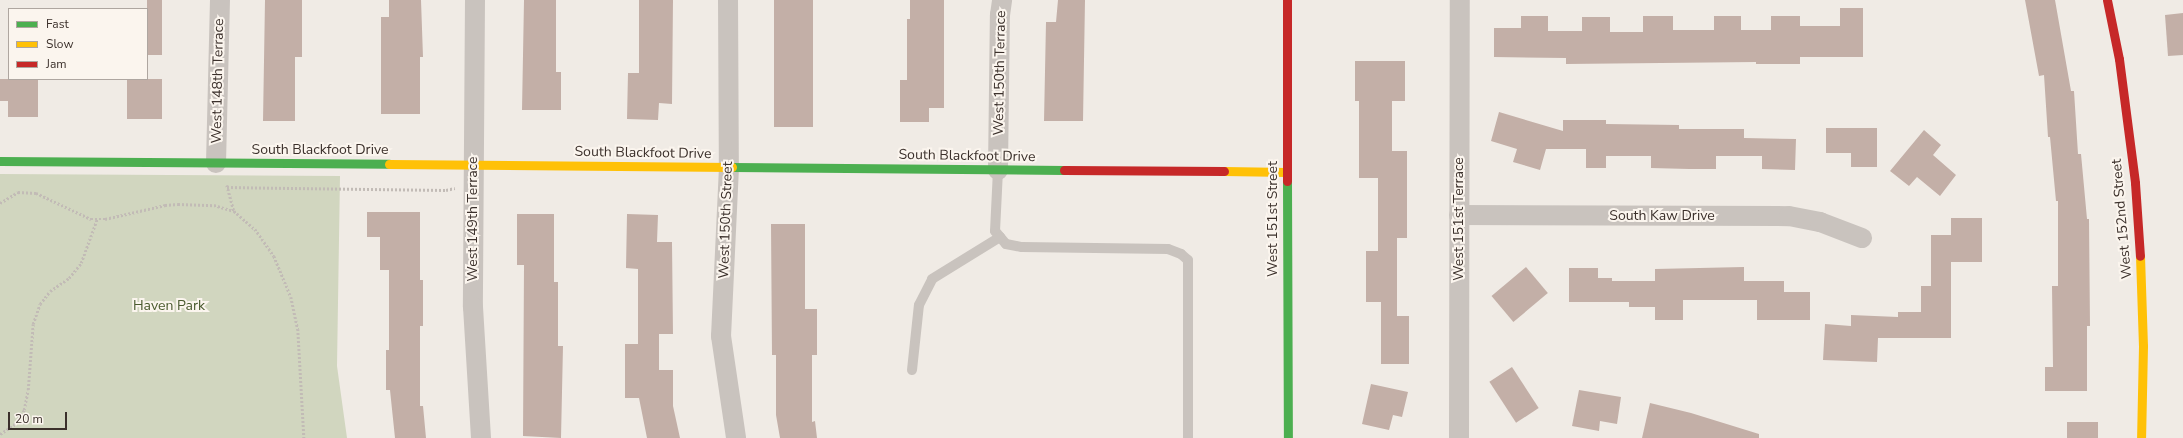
<!DOCTYPE html>
<style>
body{margin:0}
#map{position:relative;width:2183px;height:438px;overflow:hidden;background:#f0ebe5;font-family:"Nunito Sans",sans-serif}
div>[style]{position:absolute}
.green>*{inset:0;background:#d1d6bf}
.building>*{inset:0;background:#c3afa7;transform-origin:0 0}
.path>*{height:2.5px;margin-top:-1.25px;transform-origin:0;background:repeating-linear-gradient(90deg,#c2bbb6 0 2px,transparent 0 4px)}
.lane>*{height:10px;margin:-5px;padding:0 5px;transform-origin:5px;border-radius:5px;background:#c9c3be}
.street>*{height:20px;margin:-10px;padding:0 10px;transform-origin:10px;border-radius:10px;background:#c9c3be}
.fast>*{height:9px;margin:-4.5px;padding:0 4.5px;transform-origin:4.5px;border-radius:4.5px;background:#4caf50}
.slow>*{height:9px;margin:-4.5px;padding:0 4.5px;transform-origin:4.5px;border-radius:4.5px;background:#ffc107}
.jam>*{height:9px;margin:-4.5px;padding:0 4.5px;transform-origin:4.5px;border-radius:4.5px;background:#c62828}
span{translate:-50% -50%;white-space:nowrap;text-align:center;line-height:1.15;-webkit-text-stroke:4px #fbf5ee;paint-order:stroke}
.street-label{font-size:14px;color:#3b302b}
.park-label{font-size:14px;color:#4a5a2e}
.legend{position:absolute;left:8px;top:8px;width:140px;height:72px;box-sizing:border-box;background:#fbf5ee;border:1px solid #aea6a0;margin:0;padding:5px 7px;list-style:none;font-size:12px;color:#3b302b}
.legend li{display:flex;align-items:center;gap:8px;height:20px}
.legend b{width:20px;border:1px solid #aea6a0}
.scale{position:absolute;left:8px;top:412px;width:59px;height:18px;box-sizing:border-box;border:2px solid #3b302b;border-top:0;padding-left:5px;font-size:12px;line-height:14px;white-space:nowrap;color:#3b302b;-webkit-text-stroke:3px #fbf5ee;paint-order:stroke}
</style>
<div id="map">
<div class="green">
<i style="clip-path:polygon(0 174px,340px 176px,337px 366px,347px 438px,0 438px)"></i>
</div>
<div class="building">
<i style="left:147px;top:0;width:15px;height:55px"></i>
<i style="clip-path:polygon(265px 0,302px 0,302px 57px,295px 57px,295px 121px,263px 121px)"></i>
<i style="clip-path:polygon(389px 0,421px 0,423px 57px,420px 57px,420px 114px,381px 114px,381px 17px,389px 17px)"></i>
<i style="clip-path:polygon(524px 0,556px 0,556px 72px,561px 72px,561px 110px,522px 110px)"></i>
<i style="clip-path:polygon(639px 0,673px 0,672px 104px,659px 103px,658px 120px,627px 119px,628px 73px,639px 73px)"></i>
<i style="left:774px;top:0;width:39px;height:127px"></i>
<i style="clip-path:polygon(910px 0,944px 0,944px 108px,929px 108px,929px 122px,900px 122px,900px 80px,907px 80px,907px 19px,910px 19px)"></i>
<i style="clip-path:polygon(1058px 0,1085px 0,1083px 121px,1044px 121px,1046px 22px,1056px 22px)"></i>
<i style="clip-path:polygon(2025px 0,2055px 0,2071px 91px,2074px 91px,2078px 154px,2081px 154px,2087px 219px,2089px 219px,2090px 326px,2087px 326px,2087px 391px,2045px 391px,2045px 367px,2053px 367px,2052px 286px,2058px 286px,2058px 201px,2056px 201px,2050px 137px,2048px 137px,2044px 75px,2039px 76px)"></i>
<i style="clip-path:polygon(1840px 8px,1863px 8px,1863px 57px,1800px 57px,1800px 64px,1756px 64px,1756px 62px,1566px 64px,1566px 58px,1494px 57px,1494px 28px,1521px 28px,1521px 16px,1548px 16px,1548px 31px,1582px 31px,1582px 17px,1610px 17px,1610px 32px,1643px 32px,1643px 16px,1673px 16px,1673px 30px,1714px 30px,1714px 16px,1741px 16px,1741px 30px,1771px 30px,1771px 16px,1800px 16px,1800px 26px,1840px 26px)"></i>
<i style="clip-path:polygon(2183px 13px,2183px 55px,2168px 56px,2165px 15px)"></i>
<i style="clip-path:polygon(1355px 61px,1405px 61px,1405px 101px,1392px 101px,1392px 151px,1407px 151px,1407px 238px,1397px 238px,1397px 316px,1409px 316px,1409px 364px,1381px 364px,1381px 302px,1366px 302px,1366px 251px,1378px 251px,1378px 178px,1359px 178px,1359px 101px,1355px 101px)"></i>
<i style="clip-path:polygon(0 79px,38px 79px,38px 117px,8px 117px,8px 101px,0 101px)"></i>
<i style="left:127px;top:79px;width:35px;height:40px"></i>
<i style="clip-path:polygon(1499px 112px,1563px 131px,1563px 120px,1606px 120px,1606px 124px,1679px 125px,1679px 129px,1744px 129px,1744px 138px,1796px 139px,1795px 170px,1762px 169px,1762px 156px,1716px 156px,1716px 169px,1689px 169px,1651px 168px,1651px 156px,1606px 156px,1606px 168px,1586px 168px,1586px 149px,1546px 149px,1540px 170px,1513px 162px,1517px 149px,1491px 141px)"></i>
<i style="clip-path:polygon(1826px 128px,1877px 128px,1877px 167px,1851px 167px,1851px 153px,1826px 153px)"></i>
<i style="clip-path:polygon(1924px 130px,1941px 145px,1933px 155px,1956px 175px,1940px 196px,1917px 177px,1909px 186px,1890px 171px)"></i>
<i style="clip-path:polygon(367px 212px,420px 212px,420px 280px,423px 280px,423px 326px,420px 326px,420px 406px,423px 406px,426px 438px,395px 438px,390px 390px,386px 390px,386px 350px,389px 350px,389px 270px,380px 270px,380px 237px,367px 237px)"></i>
<i style="clip-path:polygon(517px 214px,554px 214px,554px 282px,558px 282px,558px 346px,563px 346px,561px 438px,523px 436px,524px 265px,517px 265px)"></i>
<i style="clip-path:polygon(627px 214px,658px 215px,657px 242px,672px 242px,673px 334px,659px 334px,659px 370px,673px 370px,673px 406px,680px 438px,647px 438px,639px 398px,625px 398px,625px 344px,638px 344px,638px 269px,626px 268px)"></i>
<i style="clip-path:polygon(1951px 218px,1982px 218px,1982px 262px,1951px 262px,1951px 338px,1878px 338px,1877px 362px,1823px 360px,1825px 324px,1851px 326px,1851px 315px,1898px 317px,1898px 312px,1921px 312px,1921px 286px,1931px 286px,1931px 235px,1951px 235px)"></i>
<i style="clip-path:polygon(771px 224px,805px 224px,805px 309px,817px 309px,817px 355px,812px 355px,812px 422px,815px 421px,817px 438px,780px 438px,776px 415px,776px 355px,772px 355px)"></i>
<i style="left:1526px;top:267px;width:34px;height:45px;rotate:50deg"></i>
<i style="clip-path:polygon(1744px 267px,1744px 281px,1784px 281px,1784px 292px,1810px 292px,1810px 320px,1757px 320px,1757px 300px,1683px 300px,1683px 320px,1655px 320px,1655px 307px,1629px 307px,1629px 302px,1569px 302px,1569px 268px,1598px 268px,1598px 278px,1612px 278px,1612px 281px,1655px 281px,1655px 269px)"></i>
<i style="left:1512px;top:367px;width:49px;height:27px;rotate:57deg"></i>
<i style="clip-path:polygon(1371px 384px,1408px 392px,1402px 417px,1393px 415px,1389px 430px,1362px 424px)"></i>
<i style="clip-path:polygon(1579px 390px,1621px 397px,1617px 424px,1600px 421px,1599px 431px,1572px 426px)"></i>
<i style="clip-path:polygon(1650px 403px,1691px 413px,1759px 434px,1759px 438px,1642px 438px)"></i>
<i style="left:2067px;top:422px;width:31px;height:16px"></i>
</div>
<div class="path">
<i style="left:227px;top:185px;width:27px;rotate:75deg"></i>
<i style="left:227px;top:187px;width:219px;rotate:0.8deg"></i>
<i style="left:446px;top:190px;width:9px;rotate:-13deg"></i>
<i style="left:0;top:203px;width:21px;rotate:-31deg"></i>
<i style="left:18px;top:192px;width:18px;rotate:3deg"></i>
<i style="left:36px;top:193px;width:61px;rotate:25.3deg"></i>
<i style="left:91px;top:219px;width:14px"></i>
<i style="left:105px;top:219px;width:62px;rotate:-13.1deg"></i>
<i style="left:165px;top:205px;width:13px;rotate:-4deg"></i>
<i style="left:178px;top:204px;width:36px;rotate:2deg"></i>
<i style="left:214px;top:205px;width:21px;rotate:17deg"></i>
<i style="left:234px;top:211px;width:28px;rotate:41deg"></i>
<i style="left:255px;top:229px;width:33px;rotate:55deg"></i>
<i style="left:274px;top:256px;width:44px;rotate:67.5deg"></i>
<i style="left:291px;top:297px;width:33px;rotate:78deg"></i>
<i style="left:298px;top:329px;width:109px;rotate:86.8deg"></i>
<i style="left:0;top:434px;width:17px;rotate:-33deg"></i>
<i style="left:14px;top:425px;width:18px;rotate:-56deg"></i>
<i style="left:24px;top:410px;width:20px;rotate:-79deg"></i>
<i style="left:28px;top:390px;width:66px;rotate:-85.7deg"></i>
<i style="left:33px;top:324px;width:21px;rotate:-71deg"></i>
<i style="left:40px;top:304px;width:16px;rotate:-52deg"></i>
<i style="left:50px;top:291px;width:23px;rotate:-34deg"></i>
<i style="left:69px;top:278px;width:19px;rotate:-51deg"></i>
<i style="left:81px;top:263px;width:47px;rotate:-70deg"></i>
</div>
<div class="lane">
<i style="left:998px;top:170px;width:61px;rotate:92.8deg"></i>
<i style="left:995px;top:231px;width:17px;rotate:50deg"></i>
<i style="left:1006px;top:244px;width:16px;rotate:11deg"></i>
<i style="left:1022px;top:247px;width:146px;rotate:0.8deg"></i>
<i style="left:1168px;top:249px;width:14px;rotate:21deg"></i>
<i style="left:1181px;top:254px;width:9px;rotate:41deg"></i>
<i style="left:1188px;top:260px;width:178px;rotate:90deg"></i>
<i style="left:912px;top:370px;width:65px;rotate:-83.9deg"></i>
<i style="left:919px;top:305px;width:29px;rotate:-63deg"></i>
<i style="left:932px;top:279px;width:80px;rotate:-31.7deg"></i>
</div>
<div class="street">
<i style="left:475px;top:0;width:307px;rotate:90.4deg"></i>
<i style="left:473px;top:307px;width:131px;rotate:86.5deg"></i>
<i style="left:728px;top:0;width:167px;rotate:89.7deg"></i>
<i style="left:729px;top:167px;width:169px;rotate:92.7deg"></i>
<i style="left:721px;top:336px;width:103px;rotate:81.6deg"></i>
<i style="left:216px;top:163px;width:163px;rotate:-88.6deg"></i>
<i style="left:998px;top:170px;width:155px;rotate:-89.3deg"></i>
<i style="left:1000px;top:15px;width:15px;rotate:-82deg"></i>
<i style="left:1459px;top:215px;width:330px;rotate:0.2deg"></i>
<i style="left:1789px;top:216px;width:32px;rotate:11deg"></i>
<i style="left:1820px;top:222px;width:45px;rotate:20.9deg"></i>
<i style="left:1459px;top:438px;width:438px;rotate:-89.9deg"></i>
</div>
<div class="fast">
<i style="left:0;top:161px;width:389px;rotate:0.4deg"></i>
<i style="left:732px;top:167px;width:332px;rotate:0.5deg"></i>
<i style="left:1287px;top:181px;width:257px;rotate:89.8deg"></i>
</div>
<div class="slow">
<i style="left:389px;top:164px;width:343px;rotate:0.5deg"></i>
<i style="left:1224px;top:171px;width:63px;rotate:0.9deg"></i>
<i style="left:2140px;top:256px;width:90px;rotate:88.1deg"></i>
<i style="left:2143px;top:346px;width:92px;rotate:91.2deg"></i>
</div>
<div class="jam">
<i style="left:1287px;top:0;width:181px;rotate:90deg"></i>
<i style="left:2107px;top:0;width:60px;rotate:78.5deg"></i>
<i style="left:2119px;top:59px;width:125px;rotate:82.6deg"></i>
<i style="left:2135px;top:183px;width:73px;rotate:86.1deg"></i>
<i style="left:1064px;top:170px;width:160px;rotate:0.4deg"></i>
</div>
<div class="street-label">
<span style="left:1000px;top:73px;rotate:-89deg">West 150th Terrace</span>
<span style="left:218px;top:81px;rotate:-89deg">West 148th Terrace</span>
<span style="left:320px;top:150px">South Blackfoot Drive</span>
<span style="left:643px;top:153px;rotate:1deg">South Blackfoot Drive</span>
<span style="left:967px;top:156px;rotate:1deg">South Blackfoot Drive</span>
<span style="left:1662px;top:216px">South Kaw Drive</span>
<span style="left:473px;top:219px;rotate:-90deg">West 149th Terrace</span>
<span style="left:1273px;top:219px;rotate:-90deg">West 151st Street</span>
<span style="left:1459px;top:219px;rotate:-90deg">West 151st Terrace</span>
<span style="left:2122px;top:219px;rotate:-95deg">West 152nd Street</span>
<span style="left:726px;top:220px;rotate:-88deg">West 150th Street</span>
</div>
<div class="park-label">
<span style="left:169px;top:306px">Haven Park</span>
</div>
<ul class="legend">
<li><b style="height:5px;background:#4caf50"></b>Fast</li>
<li><b style="height:5px;background:#ffc107"></b>Slow</li>
<li><b style="height:5px;background:#c62828"></b>Jam</li>
</ul>
<div class="scale">20 m</div>
</div>
